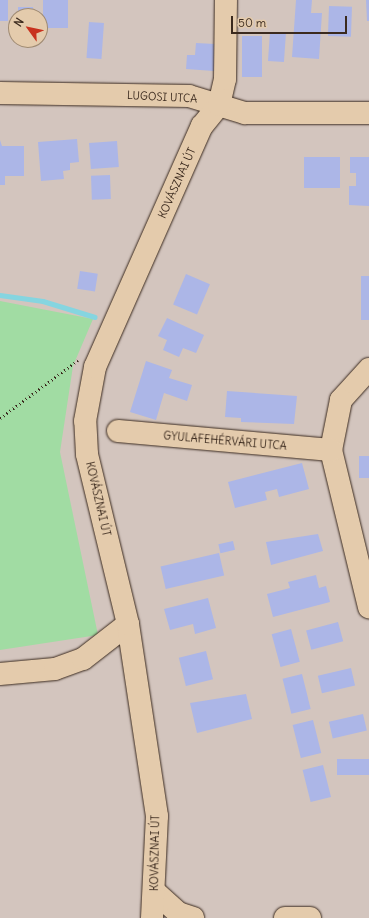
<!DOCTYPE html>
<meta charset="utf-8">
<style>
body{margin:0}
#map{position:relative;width:369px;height:918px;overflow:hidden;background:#d3c5be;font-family:Delius,sans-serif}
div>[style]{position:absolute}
.green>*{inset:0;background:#a1dca3}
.stream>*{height:4.5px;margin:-2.25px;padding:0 2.25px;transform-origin:2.25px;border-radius:2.25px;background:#85d5e0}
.building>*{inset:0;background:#acb6e7;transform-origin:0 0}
.path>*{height:2.5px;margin-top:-1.25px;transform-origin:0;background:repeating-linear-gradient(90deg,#3b2a1e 0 1px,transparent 0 4px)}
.roads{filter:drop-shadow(0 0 1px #3b2a1e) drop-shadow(0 0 1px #3b2a1e)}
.minor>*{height:22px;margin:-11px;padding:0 11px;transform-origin:11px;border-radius:11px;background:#e4cbac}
span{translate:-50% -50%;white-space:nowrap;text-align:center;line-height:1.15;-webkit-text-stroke:3px #e4cbac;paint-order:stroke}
.street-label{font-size:11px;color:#3b2a1e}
.north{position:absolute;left:8px;top:8px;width:40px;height:40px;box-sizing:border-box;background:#e4cbac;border:1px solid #a08b73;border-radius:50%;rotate:303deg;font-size:11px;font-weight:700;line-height:16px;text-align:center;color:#3b2a1e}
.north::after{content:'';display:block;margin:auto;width:14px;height:18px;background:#c8321e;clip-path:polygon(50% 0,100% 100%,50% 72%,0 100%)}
.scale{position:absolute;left:231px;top:16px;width:116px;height:18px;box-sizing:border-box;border:2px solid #3b2a1e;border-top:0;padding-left:5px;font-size:12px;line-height:14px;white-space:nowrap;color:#3b2a1e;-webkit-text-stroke:3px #e4cbac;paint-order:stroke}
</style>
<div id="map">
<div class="green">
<i style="clip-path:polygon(0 301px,93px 319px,73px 366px,60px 452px,98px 635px,0 650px)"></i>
</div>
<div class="stream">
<i style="left:0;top:295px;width:43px;rotate:7.9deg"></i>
<i style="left:43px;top:301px;width:54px;rotate:17.1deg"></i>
</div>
<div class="building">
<i style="left:0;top:0;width:8px;height:21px"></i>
<i style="left:43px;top:0;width:25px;height:28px"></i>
<i style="clip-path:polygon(296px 0,312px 0,311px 13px,322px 13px,319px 59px,292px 57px)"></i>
<i style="clip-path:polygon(366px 0,369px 0,369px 21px,367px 21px)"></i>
<i style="left:329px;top:6px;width:23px;height:30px;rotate:2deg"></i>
<i style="left:33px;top:7px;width:9px;height:15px;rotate:90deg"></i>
<i style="left:89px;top:22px;width:15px;height:36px;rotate:4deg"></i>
<i style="left:270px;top:32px;width:16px;height:29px;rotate:4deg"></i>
<i style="left:242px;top:36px;width:20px;height:41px"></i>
<i style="clip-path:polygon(196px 43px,215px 44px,214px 71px,186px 69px,187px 55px,195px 55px)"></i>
<i style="clip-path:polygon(77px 139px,79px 162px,70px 163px,70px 170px,63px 171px,64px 179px,41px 181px,38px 142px)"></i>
<i style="clip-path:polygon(0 140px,2px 146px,24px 146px,24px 176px,5px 176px,5px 185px,0 185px)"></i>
<i style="left:117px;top:141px;width:26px;height:28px;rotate:86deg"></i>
<i style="left:304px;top:157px;width:36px;height:31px"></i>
<i style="clip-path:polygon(350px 157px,369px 157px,369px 206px,349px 205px,349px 186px,356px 186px,356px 173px,350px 173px)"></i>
<i style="left:110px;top:175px;width:24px;height:19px;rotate:88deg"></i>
<i style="left:80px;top:271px;width:18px;height:18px;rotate:9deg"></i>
<i style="left:186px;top:274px;width:26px;height:33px;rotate:23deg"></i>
<i style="left:361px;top:276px;width:8px;height:44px"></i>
<i style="clip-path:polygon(167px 318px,204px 335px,196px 353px,183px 348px,179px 357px,163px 350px,167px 340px,158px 336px)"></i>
<i style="clip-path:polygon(146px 361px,172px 370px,169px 378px,192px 385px,187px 401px,164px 393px,156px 420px,130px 412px)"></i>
<i style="clip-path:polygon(227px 391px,297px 396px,294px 424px,241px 422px,241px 418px,225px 417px)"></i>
<i style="left:359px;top:456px;width:10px;height:22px"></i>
<i style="clip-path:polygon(302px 463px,309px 489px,279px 497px,277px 489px,265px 492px,267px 500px,235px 508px,228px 482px)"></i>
<i style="clip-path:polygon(318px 534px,323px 551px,271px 565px,266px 542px)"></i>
<i style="left:233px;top:541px;width:9px;height:15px;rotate:77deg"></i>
<i style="left:219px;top:553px;width:23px;height:60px;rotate:77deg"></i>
<i style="clip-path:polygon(316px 575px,319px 588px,326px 586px,330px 602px,273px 617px,267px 594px,290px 588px,288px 582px)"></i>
<i style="clip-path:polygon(208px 598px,216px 628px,195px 634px,193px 624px,170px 630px,164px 609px)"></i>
<i style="left:338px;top:622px;width:20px;height:33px;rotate:75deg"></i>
<i style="left:291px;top:629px;width:34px;height:20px;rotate:75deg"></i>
<i style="left:206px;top:651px;width:29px;height:28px;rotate:76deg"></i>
<i style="left:351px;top:668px;width:18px;height:34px;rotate:77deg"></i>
<i style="left:302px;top:674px;width:36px;height:20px;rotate:76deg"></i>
<i style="clip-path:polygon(246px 694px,252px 719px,197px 733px,190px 703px)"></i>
<i style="left:363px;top:714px;width:17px;height:35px;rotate:77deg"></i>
<i style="left:313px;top:720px;width:34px;height:21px;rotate:76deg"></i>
<i style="left:369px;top:759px;width:16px;height:32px;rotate:90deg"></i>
<i style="left:323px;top:765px;width:33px;height:21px;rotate:76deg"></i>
</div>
<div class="path">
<i style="left:0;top:418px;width:97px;rotate:-36.6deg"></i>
</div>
<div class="roads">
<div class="minor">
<i style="left:0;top:93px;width:189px;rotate:0.9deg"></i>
<i style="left:189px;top:96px;width:59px;rotate:16.9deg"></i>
<i style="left:245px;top:113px;width:124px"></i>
<i style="left:369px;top:369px;width:42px;rotate:132.1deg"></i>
<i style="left:341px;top:400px;width:51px;rotate:101.3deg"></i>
<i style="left:331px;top:450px;width:162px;rotate:76.4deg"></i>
<i style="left:118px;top:431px;width:214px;rotate:5.1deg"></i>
<i style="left:0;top:674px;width:55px;rotate:-5.2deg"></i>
<i style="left:55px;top:669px;width:30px;rotate:-20deg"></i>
<i style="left:83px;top:659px;width:57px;rotate:-37.9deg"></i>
<i style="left:155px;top:892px;width:31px;rotate:42deg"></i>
<i style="left:178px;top:913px;width:16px;rotate:18deg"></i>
<i style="left:152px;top:918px;width:102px;rotate:-87.2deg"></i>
<i style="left:157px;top:816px;width:194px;rotate:-98.6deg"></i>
<i style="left:128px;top:624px;width:175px;rotate:-103.6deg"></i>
<i style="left:87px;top:454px;width:33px;rotate:-93deg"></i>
<i style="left:85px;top:421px;width:55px;rotate:-79.5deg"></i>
<i style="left:95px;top:367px;width:264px;rotate:-66.1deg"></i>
<i style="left:202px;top:126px;width:27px;rotate:-51deg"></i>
<i style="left:219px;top:105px;width:27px;rotate:-77deg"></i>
<i style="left:225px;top:79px;width:79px;rotate:-89.3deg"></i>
<i style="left:285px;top:918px;width:25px"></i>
</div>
</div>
<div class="street-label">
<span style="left:162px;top:97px;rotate:3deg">LUGOSI UTCA</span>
<span style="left:177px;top:183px;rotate:-66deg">KOVÁSZNAI ÚT</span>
<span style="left:225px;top:441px;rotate:5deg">GYULAFEHÉRVÁRI UTCA</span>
<span style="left:98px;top:499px;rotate:77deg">KOVÁSZNAI ÚT</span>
<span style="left:155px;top:853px;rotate:-89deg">KOVÁSZNAI ÚT</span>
</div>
<div class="north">N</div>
<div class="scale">50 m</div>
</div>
